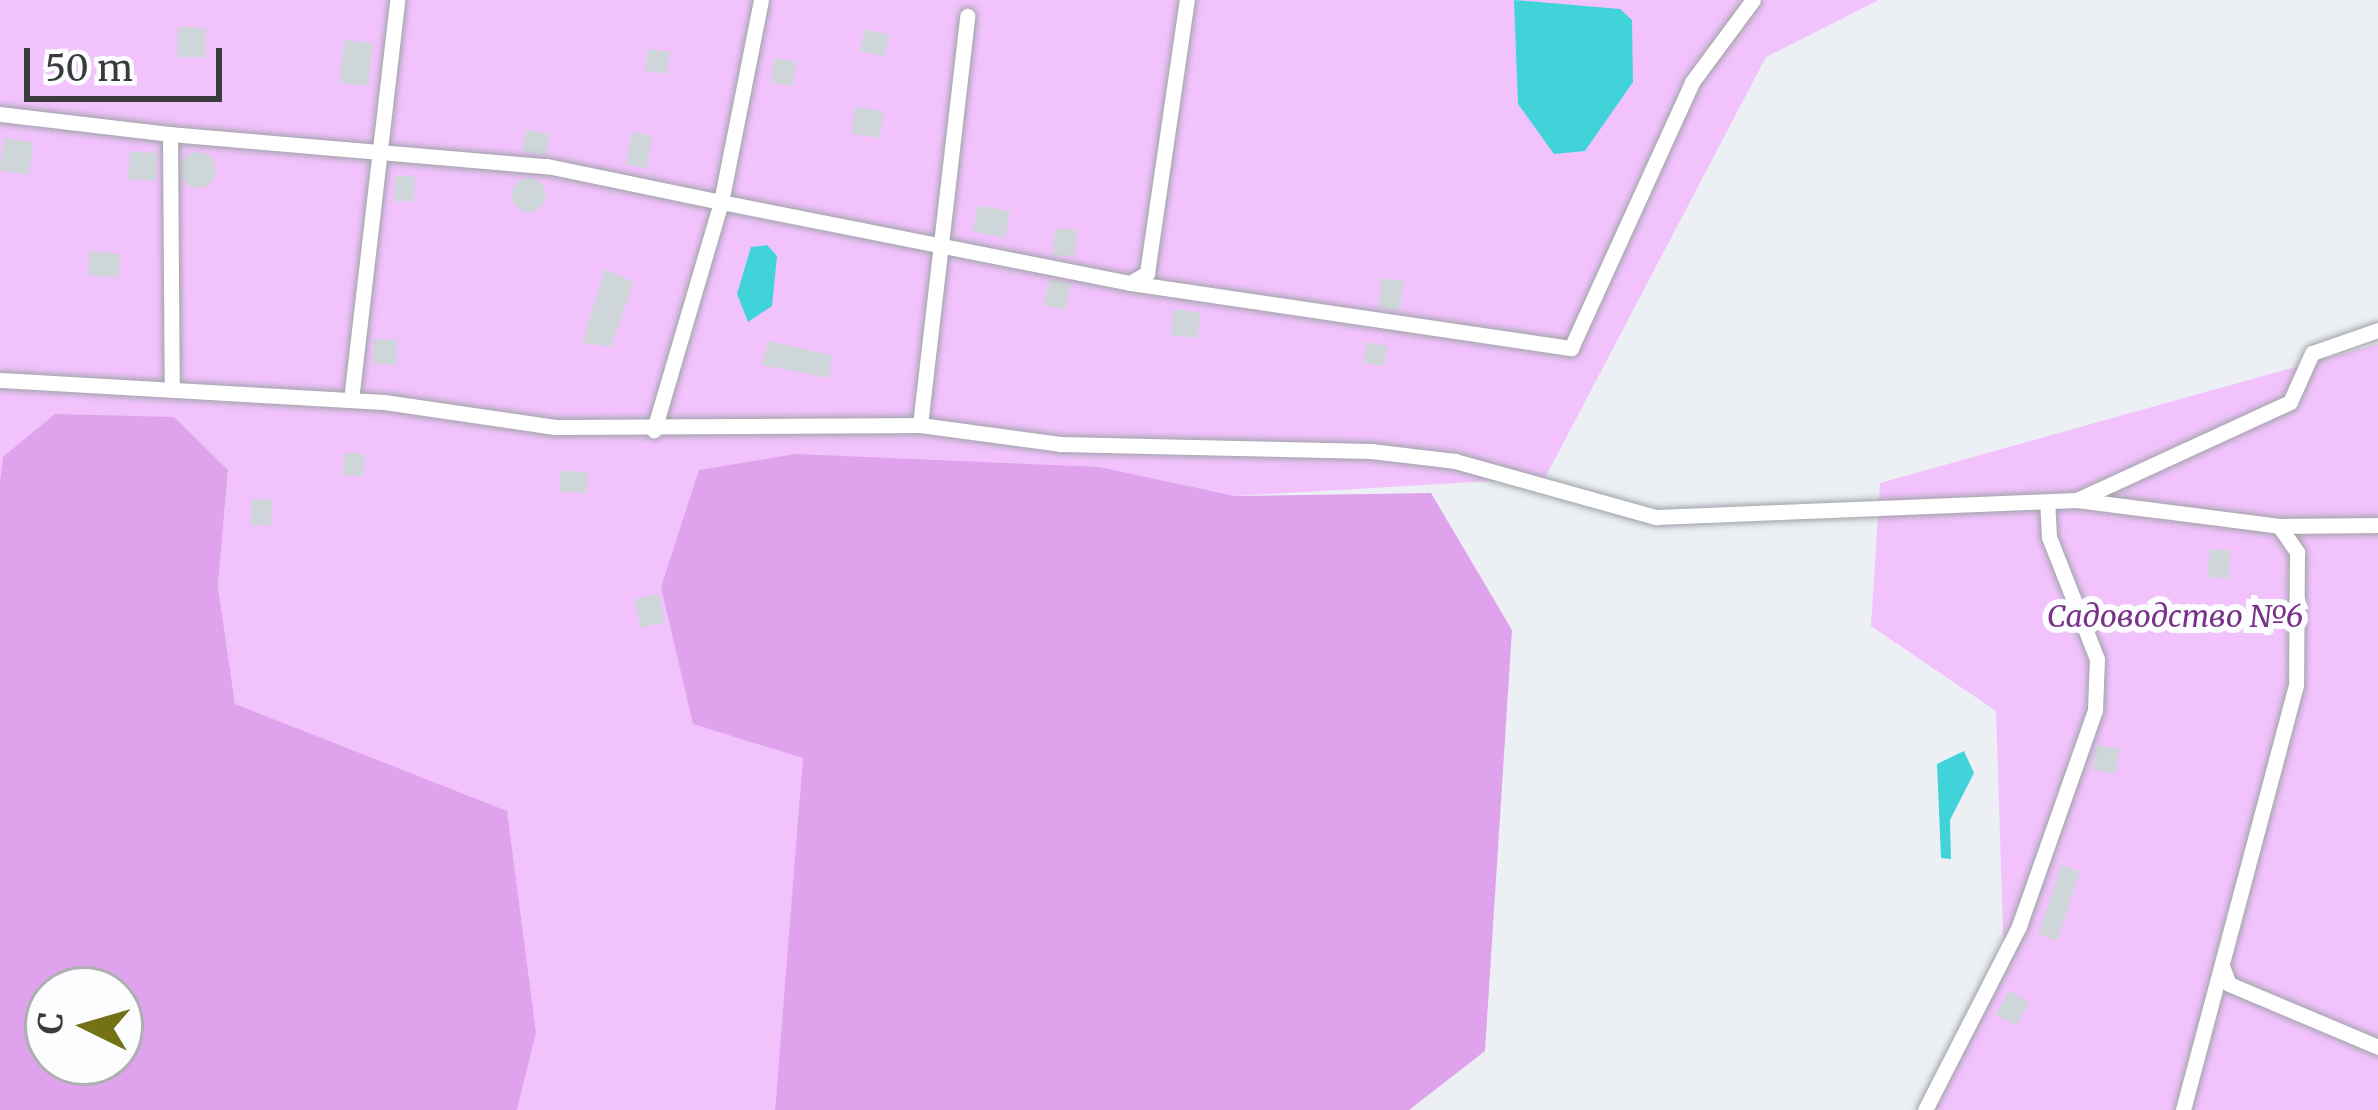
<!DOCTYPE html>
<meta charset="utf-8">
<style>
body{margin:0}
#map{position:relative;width:2378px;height:1110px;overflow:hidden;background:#ecf0f5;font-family:Merriweather,serif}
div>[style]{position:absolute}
.green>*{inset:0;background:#f2c2fd}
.forest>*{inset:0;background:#dfa3ed}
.water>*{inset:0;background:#41d3da}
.building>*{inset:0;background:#cfd6d9;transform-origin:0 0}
.round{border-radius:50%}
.roads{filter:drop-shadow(0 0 3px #9fa3a8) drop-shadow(0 0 3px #9fa3a8)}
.service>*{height:15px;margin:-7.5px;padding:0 7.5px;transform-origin:7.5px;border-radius:7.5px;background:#fff}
span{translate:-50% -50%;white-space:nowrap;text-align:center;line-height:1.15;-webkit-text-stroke:12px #fcfdfe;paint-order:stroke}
.park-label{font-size:30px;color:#793288;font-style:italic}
.north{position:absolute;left:24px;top:966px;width:120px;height:120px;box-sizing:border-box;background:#fcfdfe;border:3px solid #aeafb1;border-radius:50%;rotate:275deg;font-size:33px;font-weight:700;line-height:48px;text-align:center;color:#393b3d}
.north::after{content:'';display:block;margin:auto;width:42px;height:54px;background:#747216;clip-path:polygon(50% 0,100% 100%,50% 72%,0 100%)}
.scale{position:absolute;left:24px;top:48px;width:198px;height:54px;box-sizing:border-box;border:6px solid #393b3d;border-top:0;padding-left:15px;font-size:36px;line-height:42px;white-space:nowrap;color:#393b3d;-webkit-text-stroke:9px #fcfdfe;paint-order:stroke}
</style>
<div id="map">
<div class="green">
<i style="clip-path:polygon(0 0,1879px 0,1766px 57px,1545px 478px,1235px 496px,1100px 467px,804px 758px,775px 1110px,517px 1110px,536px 1033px,354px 760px,235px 704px,218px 586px,228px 470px,3px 457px,0 480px)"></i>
<i style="clip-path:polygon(2378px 344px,2378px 1110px,1918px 1110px,2004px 961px,1996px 711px,1871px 626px,1880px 483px)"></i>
</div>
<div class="forest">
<i style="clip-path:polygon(evenodd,55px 414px,174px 417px,228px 470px,218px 586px,235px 704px,507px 811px,536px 1033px,517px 1110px,0 1110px,0 480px,3px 457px,55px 414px,120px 990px,120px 1062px,48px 1062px,48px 990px,120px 990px)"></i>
<i style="clip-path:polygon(796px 454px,1100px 467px,1235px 496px,1431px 493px,1512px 630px,1485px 1051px,1409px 1110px,775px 1110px,803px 758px,693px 724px,661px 587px,699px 470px)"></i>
</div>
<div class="water">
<i style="clip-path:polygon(1514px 0,1620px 9px,1632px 20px,1633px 82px,1585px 151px,1554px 154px,1518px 104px)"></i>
<i style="clip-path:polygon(767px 245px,777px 256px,772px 306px,748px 322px,737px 294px,751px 247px)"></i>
<i style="clip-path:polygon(1964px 751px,1974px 773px,1950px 820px,1951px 859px,1941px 858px,1937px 764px)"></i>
</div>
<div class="building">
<i style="left:178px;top:27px;width:28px;height:30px;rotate:2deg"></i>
<i style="left:864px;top:30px;width:25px;height:22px;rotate:9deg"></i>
<i style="left:344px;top:40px;width:29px;height:43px;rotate:6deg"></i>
<i style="left:648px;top:49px;width:22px;height:22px;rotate:8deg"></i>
<i style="left:775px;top:58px;width:22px;height:25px;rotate:10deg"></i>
<i style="left:855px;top:107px;width:29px;height:27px;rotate:8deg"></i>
<i style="left:526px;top:130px;width:24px;height:22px;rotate:9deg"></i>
<i style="left:632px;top:132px;width:21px;height:33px;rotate:11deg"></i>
<i style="left:4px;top:138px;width:30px;height:33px;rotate:8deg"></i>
<i style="left:130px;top:151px;width:28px;height:28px;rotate:4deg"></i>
<i class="round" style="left:180px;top:152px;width:36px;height:36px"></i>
<i style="left:395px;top:175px;width:20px;height:26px;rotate:3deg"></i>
<i class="round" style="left:512px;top:178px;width:34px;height:34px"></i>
<i style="left:978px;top:205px;width:33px;height:27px;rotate:11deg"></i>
<i style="left:1055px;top:228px;width:22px;height:27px;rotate:5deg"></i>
<i style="left:90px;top:251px;width:31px;height:24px;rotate:6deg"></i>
<i style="clip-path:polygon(605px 269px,634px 282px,611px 347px,582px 343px)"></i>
<i style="left:1382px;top:278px;width:22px;height:30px;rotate:8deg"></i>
<i style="left:1049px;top:279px;width:22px;height:27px;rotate:10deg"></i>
<i style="left:1174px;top:309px;width:27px;height:26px;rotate:8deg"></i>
<i style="left:374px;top:339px;width:23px;height:25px;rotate:2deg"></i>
<i style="clip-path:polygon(769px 341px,831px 355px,830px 378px,761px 365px)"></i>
<i style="left:1367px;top:342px;width:21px;height:21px;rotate:11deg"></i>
<i style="left:344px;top:453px;width:21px;height:22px;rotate:3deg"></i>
<i style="left:560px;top:471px;width:27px;height:21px;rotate:2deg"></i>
<i style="left:252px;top:499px;width:20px;height:26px;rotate:3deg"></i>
<i style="left:2210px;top:549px;width:21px;height:28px;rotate:5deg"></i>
<i style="left:659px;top:594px;width:29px;height:25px;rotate:78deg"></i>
<i style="left:2096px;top:745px;width:24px;height:25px;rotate:9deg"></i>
<i style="left:2061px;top:865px;width:20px;height:73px;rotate:18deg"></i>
<i style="left:2009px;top:991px;width:23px;height:27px;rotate:29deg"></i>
</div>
<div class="roads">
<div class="service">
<i style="left:761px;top:0;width:206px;rotate:101.2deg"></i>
<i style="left:721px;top:202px;width:417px;rotate:11.2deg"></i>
<i style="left:1130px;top:283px;width:20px;rotate:-30deg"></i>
<i style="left:1147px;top:273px;width:276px;rotate:-81.7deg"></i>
<i style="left:0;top:114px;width:171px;rotate:6.7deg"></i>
<i style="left:170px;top:134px;width:256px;rotate:89.6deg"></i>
<i style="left:170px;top:134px;width:378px;rotate:4.9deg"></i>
<i style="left:547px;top:166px;width:178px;rotate:11.7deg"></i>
<i style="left:721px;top:202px;width:238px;rotate:106.4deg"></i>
<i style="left:1130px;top:283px;width:446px;rotate:8.4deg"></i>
<i style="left:1571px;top:348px;width:292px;rotate:-65.5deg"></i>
<i style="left:1692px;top:82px;width:102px;rotate:-53.4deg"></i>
<i style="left:0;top:380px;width:385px;rotate:3.3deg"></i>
<i style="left:384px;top:402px;width:173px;rotate:8.3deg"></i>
<i style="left:555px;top:427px;width:365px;rotate:-0.3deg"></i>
<i style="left:920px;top:425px;width:141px;rotate:7.7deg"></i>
<i style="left:1060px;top:444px;width:311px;rotate:1.3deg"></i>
<i style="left:1371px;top:451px;width:85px;rotate:6.8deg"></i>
<i style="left:1455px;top:461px;width:209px;rotate:15.6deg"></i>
<i style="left:1656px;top:517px;width:421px;rotate:-2.3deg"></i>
<i style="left:2077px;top:500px;width:204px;rotate:7.3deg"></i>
<i style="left:2279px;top:526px;width:32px;rotate:55deg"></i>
<i style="left:2297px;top:552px;width:133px;rotate:90.4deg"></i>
<i style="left:2296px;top:685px;width:440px;rotate:104.9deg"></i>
<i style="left:351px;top:400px;width:403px;rotate:-83.4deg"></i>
<i style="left:920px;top:425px;width:412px;rotate:-83.4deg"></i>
<i style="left:2077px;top:500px;width:234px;rotate:-24.7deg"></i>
<i style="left:2290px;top:402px;width:54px;rotate:-65.8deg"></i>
<i style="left:2312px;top:353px;width:70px;rotate:-19.2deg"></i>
<i style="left:2279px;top:526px;width:99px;rotate:-0.6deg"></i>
<i style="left:2222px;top:966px;width:19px;rotate:69deg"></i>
<i style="left:2229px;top:984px;width:162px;rotate:22.9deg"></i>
<i style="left:1925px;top:1110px;width:207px;rotate:-62.9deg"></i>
<i style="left:2019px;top:926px;width:229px;rotate:-70.6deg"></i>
<i style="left:2095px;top:710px;width:51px;rotate:-87.8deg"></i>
<i style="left:2097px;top:659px;width:131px;rotate:-111.5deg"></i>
<i style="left:2049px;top:537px;width:34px;rotate:-93deg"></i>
</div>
</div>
<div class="park-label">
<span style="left:2175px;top:616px">Садоводство №6</span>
</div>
<div class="north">С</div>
<div class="scale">50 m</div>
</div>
